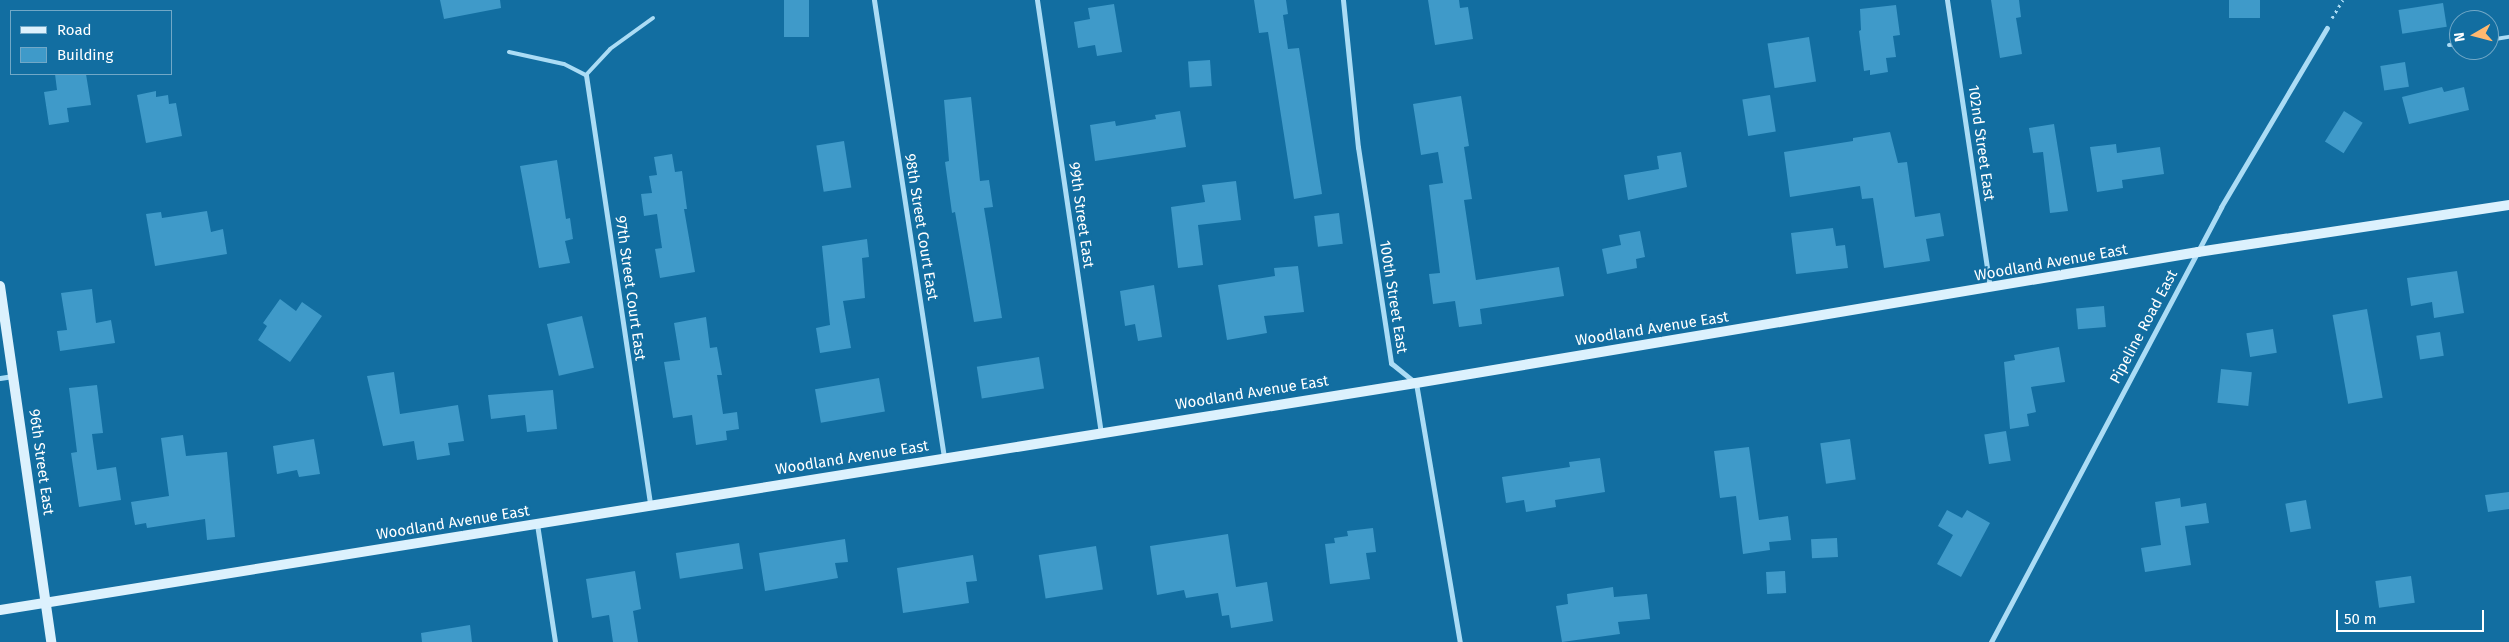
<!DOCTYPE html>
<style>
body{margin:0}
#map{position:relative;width:2509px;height:642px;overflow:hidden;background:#126ea1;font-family:"Fira Sans",sans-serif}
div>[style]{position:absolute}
.building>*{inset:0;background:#3f9ac9;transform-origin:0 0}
.path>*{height:3px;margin-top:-1.5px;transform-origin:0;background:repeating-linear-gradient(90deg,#abdcf5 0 2.5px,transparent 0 6.5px)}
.lane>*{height:4px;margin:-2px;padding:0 2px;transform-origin:2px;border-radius:2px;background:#abdcf5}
.street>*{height:5px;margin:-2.5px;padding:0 2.5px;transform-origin:2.5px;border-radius:2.5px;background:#abdcf5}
.secondary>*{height:10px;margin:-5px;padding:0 5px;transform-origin:5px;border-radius:5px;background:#dcf1fd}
span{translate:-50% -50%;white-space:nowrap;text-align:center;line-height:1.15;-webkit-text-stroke:4px #126ea1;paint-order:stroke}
.street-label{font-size:15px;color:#fff}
.legend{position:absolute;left:10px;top:10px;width:162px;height:65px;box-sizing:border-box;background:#126ea1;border:1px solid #71a8c7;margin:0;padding:6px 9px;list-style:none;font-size:15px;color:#fff}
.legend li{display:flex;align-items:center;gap:10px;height:25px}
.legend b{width:25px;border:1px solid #71a8c7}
.north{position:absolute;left:2449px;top:10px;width:50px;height:50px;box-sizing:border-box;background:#126ea1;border:1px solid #71a8c7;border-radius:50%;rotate:262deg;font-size:14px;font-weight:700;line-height:20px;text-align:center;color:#fff}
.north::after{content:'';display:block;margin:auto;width:18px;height:22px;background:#ffb86f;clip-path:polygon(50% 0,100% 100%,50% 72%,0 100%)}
.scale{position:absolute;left:2336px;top:610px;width:148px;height:22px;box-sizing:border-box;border:2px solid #fff;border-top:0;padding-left:6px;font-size:15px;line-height:18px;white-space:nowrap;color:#fff;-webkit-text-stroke:4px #126ea1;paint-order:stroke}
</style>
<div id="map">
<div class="building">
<i style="clip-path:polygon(440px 0,500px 0,501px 8px,444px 19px)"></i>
<i style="left:784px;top:0;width:25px;height:37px"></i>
<i style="clip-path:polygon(1254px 0,1286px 0,1288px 14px,1283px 15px,1288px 49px,1299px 48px,1322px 194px,1294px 199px,1268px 32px,1259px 33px)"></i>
<i style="clip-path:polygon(1428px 0,1459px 0,1460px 8px,1468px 7px,1473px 39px,1435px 45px)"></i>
<i style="clip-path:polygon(1991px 0,2019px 0,2021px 17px,2016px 18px,2022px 54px,2000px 58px)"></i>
<i style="left:2229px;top:0;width:31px;height:18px"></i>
<i style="left:2443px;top:3px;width:24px;height:45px;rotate:81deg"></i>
<i style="clip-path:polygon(1114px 4px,1122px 52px,1097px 56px,1095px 45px,1078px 48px,1074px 22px,1090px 19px,1088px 8px)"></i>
<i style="clip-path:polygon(1896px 5px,1900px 35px,1893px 36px,1896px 57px,1886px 58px,1888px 72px,1870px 75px,1870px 70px,1864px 71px,1859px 31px,1861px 30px,1860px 9px)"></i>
<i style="left:1809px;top:37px;width:45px;height:42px;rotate:81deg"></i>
<i style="left:1210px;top:60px;width:26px;height:22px;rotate:86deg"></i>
<i style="left:2405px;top:62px;width:25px;height:25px;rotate:81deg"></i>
<i style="clip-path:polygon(55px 74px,86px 74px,91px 105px,67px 108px,69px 122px,49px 125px,44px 92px,57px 90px)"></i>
<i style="clip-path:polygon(2442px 87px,2444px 92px,2464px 87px,2469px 110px,2409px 124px,2402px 97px)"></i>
<i style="clip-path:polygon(156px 91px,156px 97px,168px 95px,169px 104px,176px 103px,182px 136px,146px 143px,137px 95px)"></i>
<i style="left:1770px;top:95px;width:37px;height:28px;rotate:81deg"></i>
<i style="clip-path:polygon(1461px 96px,1469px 146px,1464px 147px,1472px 199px,1464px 200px,1476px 280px,1559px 267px,1564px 296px,1480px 309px,1482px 324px,1459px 327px,1455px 301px,1433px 304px,1429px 274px,1440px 273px,1429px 185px,1443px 183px,1438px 152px,1421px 155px,1413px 104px)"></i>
<i style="clip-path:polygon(971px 97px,980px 181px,989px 180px,993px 207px,984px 208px,1002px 318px,974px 322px,955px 212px,952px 213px,945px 162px,949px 161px,944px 100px)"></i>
<i style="clip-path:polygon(1180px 111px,1186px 147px,1095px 161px,1090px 125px,1115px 121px,1116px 126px,1156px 119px,1155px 115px)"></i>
<i style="left:2344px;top:111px;width:22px;height:36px;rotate:32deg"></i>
<i style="clip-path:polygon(2054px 124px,2068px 211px,2050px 213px,2043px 152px,2033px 153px,2029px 128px)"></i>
<i style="clip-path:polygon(1890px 132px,1898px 163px,1907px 162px,1915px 217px,1940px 213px,1944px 236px,1926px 239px,1930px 261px,1884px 268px,1873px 198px,1862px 199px,1860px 186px,1790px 197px,1784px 152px,1853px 141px,1853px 138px)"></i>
<i style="left:844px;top:141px;width:47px;height:28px;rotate:81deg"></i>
<i style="clip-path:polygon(2116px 144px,2117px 153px,2160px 147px,2164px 174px,2122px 180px,2123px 188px,2097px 192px,2090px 147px)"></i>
<i style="clip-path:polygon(1681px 152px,1687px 187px,1628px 200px,1624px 175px,1659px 169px,1657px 156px)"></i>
<i style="clip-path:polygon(672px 154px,675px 172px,682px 171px,687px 209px,684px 209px,695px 272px,660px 278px,655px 249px,662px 248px,657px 214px,644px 216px,641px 194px,652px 193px,649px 176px,657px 175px,654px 157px)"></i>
<i style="clip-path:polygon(557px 160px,566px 219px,570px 218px,573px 239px,565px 241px,570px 263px,539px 268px,520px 166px)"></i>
<i style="clip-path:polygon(1236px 181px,1241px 220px,1198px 225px,1203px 265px,1178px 268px,1171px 207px,1205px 202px,1202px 185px)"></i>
<i style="clip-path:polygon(207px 211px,211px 232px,223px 229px,227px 254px,155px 266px,146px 214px,161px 212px,162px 218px)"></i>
<i style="left:1339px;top:213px;width:31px;height:25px;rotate:83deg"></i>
<i style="clip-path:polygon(1833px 228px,1836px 246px,1845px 245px,1848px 268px,1796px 274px,1791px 233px)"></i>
<i style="clip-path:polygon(1640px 231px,1645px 257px,1636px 259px,1637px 268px,1607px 274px,1602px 249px,1621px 245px,1619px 235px)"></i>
<i style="clip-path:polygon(867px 239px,869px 257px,862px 258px,865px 298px,843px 301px,851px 348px,820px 353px,816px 328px,830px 325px,822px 246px)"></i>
<i style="clip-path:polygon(1298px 266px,1304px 312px,1264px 316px,1267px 333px,1227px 340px,1218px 285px,1275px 276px,1274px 268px)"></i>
<i style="clip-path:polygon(2457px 271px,2464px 313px,2434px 318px,2432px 302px,2411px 306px,2407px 278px)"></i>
<i style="clip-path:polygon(1154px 285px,1162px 337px,1138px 341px,1135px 324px,1125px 326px,1120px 291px)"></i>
<i style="clip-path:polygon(92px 289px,96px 323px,111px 320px,115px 343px,60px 351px,57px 331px,67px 330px,61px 293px)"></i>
<i style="clip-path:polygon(280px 299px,296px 311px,302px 302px,322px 316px,290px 362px,258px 340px,267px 326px,263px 323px)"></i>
<i style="left:2104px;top:306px;width:21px;height:28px;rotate:85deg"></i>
<i style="left:2367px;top:309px;width:90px;height:35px;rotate:80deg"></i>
<i style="left:582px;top:316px;width:53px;height:36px;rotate:77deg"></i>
<i style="clip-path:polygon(706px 317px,710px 348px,717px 347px,722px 375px,717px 375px,723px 414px,737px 412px,739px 429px,726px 431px,727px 440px,696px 445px,692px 415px,673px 418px,664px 362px,680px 360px,674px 323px)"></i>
<i style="left:2273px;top:329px;width:24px;height:27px;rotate:81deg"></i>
<i style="left:2440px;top:332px;width:24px;height:24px;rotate:81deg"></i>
<i style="clip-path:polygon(2059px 347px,2065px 382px,2031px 387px,2036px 412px,2027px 414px,2029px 426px,2010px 429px,2004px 362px,2015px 360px,2014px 355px)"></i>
<i style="left:1039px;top:357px;width:32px;height:63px;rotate:81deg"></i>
<i style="left:2221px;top:369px;width:31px;height:34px;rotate:6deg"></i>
<i style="clip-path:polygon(394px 372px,400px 414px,458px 405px,464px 441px,448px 443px,450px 455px,417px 460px,414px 441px,383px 446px,367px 376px)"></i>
<i style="left:879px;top:378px;width:34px;height:65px;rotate:80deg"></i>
<i style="clip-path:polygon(97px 385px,103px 433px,92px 434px,97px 470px,116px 467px,121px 500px,79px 507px,71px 453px,77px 452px,69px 388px)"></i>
<i style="clip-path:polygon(553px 390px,557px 429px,527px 432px,525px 415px,491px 419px,488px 395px)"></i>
<i style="left:2006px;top:431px;width:30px;height:22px;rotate:81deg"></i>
<i style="clip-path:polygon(183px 435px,186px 456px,227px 452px,235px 537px,207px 540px,205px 519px,147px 528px,146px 523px,135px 525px,131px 502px,169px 496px,161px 438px)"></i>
<i style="clip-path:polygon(314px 439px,320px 474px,299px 477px,297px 470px,277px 474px,273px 446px)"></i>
<i style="left:1850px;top:439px;width:41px;height:30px;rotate:82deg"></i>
<i style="clip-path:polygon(1749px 447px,1759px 520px,1788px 516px,1791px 540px,1769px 542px,1770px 550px,1743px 554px,1736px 496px,1720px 498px,1714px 451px)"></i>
<i style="clip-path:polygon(1600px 458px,1605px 492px,1555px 500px,1556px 507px,1526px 512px,1524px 500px,1506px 503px,1502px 477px,1570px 467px,1569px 462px)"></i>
<i style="clip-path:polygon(2509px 492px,2509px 509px,2488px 512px,2485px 495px)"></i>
<i style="clip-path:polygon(2180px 498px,2181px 507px,2206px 503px,2209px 523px,2185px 526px,2191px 565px,2145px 572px,2141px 548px,2161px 545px,2155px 502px)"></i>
<i style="left:2306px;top:500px;width:29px;height:21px;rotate:80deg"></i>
<i style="clip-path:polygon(1947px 510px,1962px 518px,1967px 510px,1990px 523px,1961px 577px,1937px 564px,1953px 535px,1938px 526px)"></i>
<i style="clip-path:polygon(1373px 528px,1376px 552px,1366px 553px,1370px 579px,1330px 584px,1325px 544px,1335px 543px,1334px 538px,1348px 536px,1347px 531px)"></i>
<i style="clip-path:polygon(1228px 534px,1236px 587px,1267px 582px,1273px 621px,1231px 628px,1229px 615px,1222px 616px,1218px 593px,1186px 598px,1184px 590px,1157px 595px,1150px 546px)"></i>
<i style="left:1837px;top:538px;width:19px;height:26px;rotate:87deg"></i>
<i style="clip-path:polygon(845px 539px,848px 562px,835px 563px,838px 578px,765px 591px,759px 553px)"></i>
<i style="left:739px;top:543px;width:26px;height:64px;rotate:81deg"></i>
<i style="left:1096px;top:546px;width:44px;height:58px;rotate:81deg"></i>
<i style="clip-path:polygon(973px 555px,977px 581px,966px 582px,969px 603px,903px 613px,897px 568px)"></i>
<i style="clip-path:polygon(635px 571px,641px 609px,633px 611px,638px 642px,613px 642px,609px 615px,592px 618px,586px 579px)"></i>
<i style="left:1785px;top:571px;width:22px;height:19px;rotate:87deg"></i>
<i style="left:2411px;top:576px;width:27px;height:36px;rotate:82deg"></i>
<i style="clip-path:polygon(1613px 587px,1614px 597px,1647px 594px,1650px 619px,1618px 622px,1620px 634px,1562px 642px,1556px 606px,1568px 604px,1567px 594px)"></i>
<i style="clip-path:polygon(470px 625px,472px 642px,422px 642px,421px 633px)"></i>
</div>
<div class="path">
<i style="left:2332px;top:18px;width:21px;rotate:-59deg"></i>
</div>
<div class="lane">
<i style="left:2489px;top:40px;width:20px;rotate:-9deg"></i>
<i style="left:2449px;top:45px;width:10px;rotate:-6deg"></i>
<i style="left:509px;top:52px;width:56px;rotate:12.3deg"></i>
<i style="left:564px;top:64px;width:25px;rotate:27deg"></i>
<i style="left:586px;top:75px;width:35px;rotate:-47deg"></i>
<i style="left:610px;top:49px;width:53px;rotate:-35.8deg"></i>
</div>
<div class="street">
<i style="left:874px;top:0;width:463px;rotate:81.3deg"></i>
<i style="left:1037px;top:0;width:438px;rotate:81.6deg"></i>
<i style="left:1343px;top:0;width:148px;rotate:84.2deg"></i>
<i style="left:1358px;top:147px;width:219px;rotate:81.3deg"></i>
<i style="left:1391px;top:363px;width:32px;rotate:39deg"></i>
<i style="left:1416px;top:383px;width:263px;rotate:80.4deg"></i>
<i style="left:1947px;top:0;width:291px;rotate:81.5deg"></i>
<i style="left:586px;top:75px;width:435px;rotate:81.5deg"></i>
<i style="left:0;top:378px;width:13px;rotate:-9deg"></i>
<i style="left:537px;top:524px;width:119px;rotate:81.3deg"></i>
<i style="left:1991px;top:642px;width:492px;rotate:-62.1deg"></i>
<i style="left:2221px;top:207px;width:208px;rotate:-59.4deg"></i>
</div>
<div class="secondary">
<i style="left:0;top:286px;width:360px;rotate:81.8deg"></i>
<i style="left:0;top:610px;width:1434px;rotate:-9.11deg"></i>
<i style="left:1416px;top:383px;width:793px;rotate:-9.51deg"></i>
<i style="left:2198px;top:252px;width:315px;rotate:-8.6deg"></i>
</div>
<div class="street-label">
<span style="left:1981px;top:143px;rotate:82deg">102nd Street East</span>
<span style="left:1081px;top:215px;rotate:82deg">99th Street East</span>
<span style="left:921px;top:227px;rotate:81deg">98th Street Court East</span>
<span style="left:2051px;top:263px;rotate:-10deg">Woodland Avenue East</span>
<span style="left:630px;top:288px;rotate:82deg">97th Street Court East</span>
<span style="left:1393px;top:297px;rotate:81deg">100th Street East</span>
<span style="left:2144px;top:327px;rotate:-62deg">Pipeline Road East</span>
<span style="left:1652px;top:329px;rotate:-9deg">Woodland Avenue East</span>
<span style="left:1252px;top:393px;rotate:-9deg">Woodland Avenue East</span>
<span style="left:852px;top:458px;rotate:-9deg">Woodland Avenue East</span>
<span style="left:41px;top:462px;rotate:82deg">96th Street East</span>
<span style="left:453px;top:523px;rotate:-9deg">Woodland Avenue East</span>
</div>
<ul class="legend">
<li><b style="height:6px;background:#dcf1fd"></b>Road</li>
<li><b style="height:14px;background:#3f9ac9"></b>Building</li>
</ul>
<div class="north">N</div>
<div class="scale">50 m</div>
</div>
